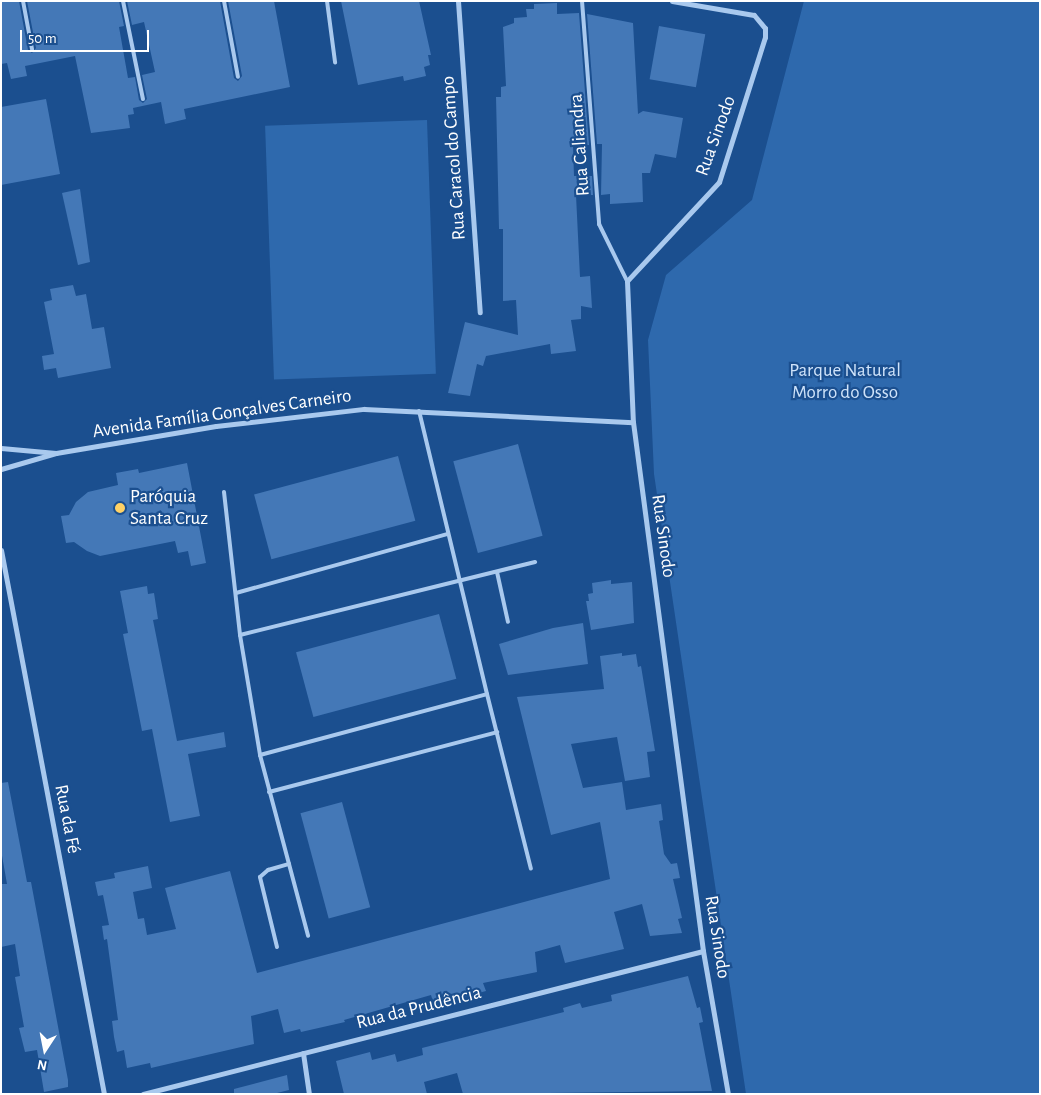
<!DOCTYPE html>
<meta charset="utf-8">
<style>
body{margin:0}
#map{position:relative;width:1041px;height:1095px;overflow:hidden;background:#1b4f8f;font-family:"Alegreya Sans",sans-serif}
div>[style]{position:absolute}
.green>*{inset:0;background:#2e69ad;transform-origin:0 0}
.building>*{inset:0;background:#4478b7;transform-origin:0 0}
.lane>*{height:4px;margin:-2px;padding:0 2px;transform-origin:2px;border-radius:2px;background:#a9c9ee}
.street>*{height:5px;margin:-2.5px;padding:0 2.5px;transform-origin:2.5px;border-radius:2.5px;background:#a9c9ee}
.dots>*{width:14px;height:14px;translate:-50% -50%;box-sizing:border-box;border:2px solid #1b4f8f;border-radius:50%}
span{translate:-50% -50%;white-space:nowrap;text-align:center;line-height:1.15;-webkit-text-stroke:4.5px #1b4f8f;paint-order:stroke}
.street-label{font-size:19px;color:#fff}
.park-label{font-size:19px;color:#cfe3fa}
.poi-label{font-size:19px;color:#fff}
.left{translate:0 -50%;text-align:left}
.frame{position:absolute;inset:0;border:2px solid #fff;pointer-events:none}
.north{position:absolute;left:20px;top:1025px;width:50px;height:50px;-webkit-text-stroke:4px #1b4f8f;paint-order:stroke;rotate:191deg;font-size:14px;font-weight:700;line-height:20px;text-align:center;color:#fff}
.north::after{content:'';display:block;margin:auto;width:18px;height:22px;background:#fff;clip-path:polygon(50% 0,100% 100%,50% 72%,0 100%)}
.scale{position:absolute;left:20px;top:30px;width:129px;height:22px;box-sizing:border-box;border:2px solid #fff;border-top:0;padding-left:6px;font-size:15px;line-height:18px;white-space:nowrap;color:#fff;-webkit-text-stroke:4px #1b4f8f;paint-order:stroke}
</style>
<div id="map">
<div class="green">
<i style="clip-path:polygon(804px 1px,1040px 1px,1040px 1094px,746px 1094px,654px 474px,648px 340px,666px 275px,752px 200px)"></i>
<i style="left:427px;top:120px;width:254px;height:162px;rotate:88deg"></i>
</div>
<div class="building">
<i style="clip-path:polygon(1px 1px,19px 1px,28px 50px,32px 53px,36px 48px,27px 1px,119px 1px,124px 26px,119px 27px,128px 78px,135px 77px,139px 100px,143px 103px,147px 99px,142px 75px,155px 72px,144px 22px,132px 25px,127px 1px,220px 1px,234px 78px,238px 81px,242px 76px,228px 1px,274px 1px,290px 87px,184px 109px,186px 119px,165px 124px,161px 102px,133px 108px,134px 114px,128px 115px,130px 128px,91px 133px,75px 56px,25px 66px,27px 76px,11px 79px,7px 63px,1px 64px)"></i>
<i style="clip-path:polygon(341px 1px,419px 1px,431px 55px,428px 55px,430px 65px,424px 67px,426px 76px,404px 81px,403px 76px,358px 85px)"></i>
<i style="clip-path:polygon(557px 3px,557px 14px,579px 13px,589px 145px,573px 146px,574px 176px,592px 176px,593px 195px,576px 195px,580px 277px,590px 276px,592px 308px,581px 306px,581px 319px,571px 320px,576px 351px,551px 354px,550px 344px,486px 356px,483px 366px,477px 364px,470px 396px,448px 393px,465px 322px,518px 335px,516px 300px,503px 301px,503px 229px,499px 229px,496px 97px,501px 97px,501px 87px,506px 86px,503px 27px,514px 23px,514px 18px,527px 17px,526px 9px,534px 9px,534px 4px)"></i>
<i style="clip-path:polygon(587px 14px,633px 23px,638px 114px,643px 111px,683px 118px,676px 158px,655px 154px,650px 173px,642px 173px,643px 202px,610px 204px,610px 194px,601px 195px,602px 144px,597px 144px)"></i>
<i style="left:659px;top:26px;width:47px;height:54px;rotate:10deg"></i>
<i style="clip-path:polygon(46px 99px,60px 174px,1px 185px,1px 107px)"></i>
<i style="clip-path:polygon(80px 189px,90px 262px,78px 265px,62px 193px)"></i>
<i style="clip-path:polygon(73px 285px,76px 296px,86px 294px,92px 329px,104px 327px,111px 368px,58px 378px,56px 368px,44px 370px,42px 356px,54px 354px,44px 302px,52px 300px,50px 289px)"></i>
<i style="left:518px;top:444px;width:95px;height:67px;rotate:75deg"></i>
<i style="left:398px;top:456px;width:67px;height:149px;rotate:75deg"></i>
<i style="clip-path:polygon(187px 463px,206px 563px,191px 566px,188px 551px,178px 553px,175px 541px,100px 556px,87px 551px,74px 542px,66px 543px,61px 516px,69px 515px,76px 502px,88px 492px,118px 485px,116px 473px,138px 469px,139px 473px)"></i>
<i style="clip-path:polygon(611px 580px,611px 584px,632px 582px,634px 623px,591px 630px,586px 601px,589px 601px,588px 594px,593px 593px,592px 583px)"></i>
<i style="clip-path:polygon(147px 586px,148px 594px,154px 593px,158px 619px,153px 620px,177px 741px,224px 732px,226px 747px,188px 754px,200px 816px,170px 822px,152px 729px,142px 731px,123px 634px,128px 633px,120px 591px)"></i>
<i style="left:439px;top:614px;width:67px;height:148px;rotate:75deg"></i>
<i style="clip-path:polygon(583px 623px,588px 664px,508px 675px,499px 644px,553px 628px)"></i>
<i style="clip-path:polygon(622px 653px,622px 656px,636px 654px,638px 667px,641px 666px,655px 751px,647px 752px,650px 777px,625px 781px,617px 737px,571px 744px,583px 788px,622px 782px,626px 810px,661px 804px,663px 820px,659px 821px,664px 854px,671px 864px,677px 863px,680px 878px,673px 879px,682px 918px,678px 919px,682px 933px,650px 936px,642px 904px,614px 912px,624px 949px,565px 963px,560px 945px,535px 952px,537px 972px,483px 983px,486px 991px,434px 1005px,431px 995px,344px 1020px,345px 1022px,301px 1032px,300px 1029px,284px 1033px,278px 1009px,251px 1016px,254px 1044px,151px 1068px,150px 1063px,127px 1068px,124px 1050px,117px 1052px,114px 1037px,112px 1021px,118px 1020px,107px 939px,104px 940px,102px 926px,109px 925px,103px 895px,98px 896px,95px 882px,115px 878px,114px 873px,148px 866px,152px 888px,133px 892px,138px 919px,144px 918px,147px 935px,176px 929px,165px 888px,230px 871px,257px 973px,610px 879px,600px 822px,551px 835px,517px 697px,604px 689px,600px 656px)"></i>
<i style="clip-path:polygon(8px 782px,27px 882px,31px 882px,68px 1080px,68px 1087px,44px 1092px,37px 1050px,25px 1052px,19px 1028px,24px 1027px,15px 977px,20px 976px,15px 944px,1px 947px,1px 884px,7px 884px,1px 850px,1px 783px)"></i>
<i style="left:342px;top:802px;width:109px;height:43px;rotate:75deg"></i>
<i style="clip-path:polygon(688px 976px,697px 1008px,700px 1007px,703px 1022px,699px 1023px,712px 1091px,463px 1094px,457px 1073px,424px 1082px,427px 1094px,344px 1094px,336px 1061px,370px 1052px,372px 1060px,395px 1054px,397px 1062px,423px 1055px,422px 1048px,564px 1012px,563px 1008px,580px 1003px,582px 1008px,612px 1001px,611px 995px)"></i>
<i style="clip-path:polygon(287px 1075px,289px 1090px,273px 1094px,234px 1094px,234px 1089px)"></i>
</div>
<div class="lane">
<i style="left:23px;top:1px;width:49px;rotate:79.4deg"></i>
<i style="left:123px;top:1px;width:100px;rotate:78.5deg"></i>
<i style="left:224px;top:1px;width:77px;rotate:79.6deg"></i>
<i style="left:327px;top:1px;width:62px;rotate:82.5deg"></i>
<i style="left:582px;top:1px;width:224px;rotate:85.6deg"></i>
<i style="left:599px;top:224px;width:64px;rotate:63.8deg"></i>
<i style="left:224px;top:492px;width:144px;rotate:83.6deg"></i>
<i style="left:240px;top:635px;width:122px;rotate:80.5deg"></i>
<i style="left:260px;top:755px;width:235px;rotate:-15deg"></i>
<i style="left:487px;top:694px;width:291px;rotate:-103.5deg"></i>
<i style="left:497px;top:572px;width:51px;rotate:77.6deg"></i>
<i style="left:236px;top:593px;width:220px;rotate:-15.6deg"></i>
<i style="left:240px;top:635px;width:304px;rotate:-13.9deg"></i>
<i style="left:487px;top:694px;width:180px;rotate:75.9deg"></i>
<i style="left:260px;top:755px;width:187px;rotate:75.1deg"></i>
<i style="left:269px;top:792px;width:236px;rotate:-14.7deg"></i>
<i style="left:277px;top:947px;width:72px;rotate:-103.7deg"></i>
<i style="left:260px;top:877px;width:11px;rotate:-41deg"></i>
<i style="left:268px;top:870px;width:22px;rotate:-16deg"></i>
</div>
<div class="street">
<i style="left:458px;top:1px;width:312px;rotate:86deg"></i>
<i style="left:672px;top:1px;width:83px;rotate:9.7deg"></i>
<i style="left:754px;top:15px;width:17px;rotate:50deg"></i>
<i style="left:765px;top:28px;width:9px;rotate:90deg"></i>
<i style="left:765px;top:37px;width:152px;rotate:107.6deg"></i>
<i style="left:719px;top:182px;width:135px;rotate:132.9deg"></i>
<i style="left:627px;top:281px;width:141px;rotate:87.6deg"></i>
<i style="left:633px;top:422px;width:534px;rotate:82.46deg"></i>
<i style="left:703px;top:951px;width:145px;rotate:80.1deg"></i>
<i style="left:1px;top:448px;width:55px;rotate:5.2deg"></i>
<i style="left:1px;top:469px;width:57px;rotate:-16.2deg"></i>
<i style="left:56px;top:453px;width:162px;rotate:-9.6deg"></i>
<i style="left:216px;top:426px;width:149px;rotate:-6.6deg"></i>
<i style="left:364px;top:409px;width:269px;rotate:2.8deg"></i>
<i style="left:1px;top:550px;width:554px;rotate:79.28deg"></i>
<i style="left:303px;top:1053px;width:41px;rotate:81.7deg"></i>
<i style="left:143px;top:1094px;width:578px;rotate:-14.32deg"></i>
</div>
<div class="dots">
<i style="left:120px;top:508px;background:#ffd166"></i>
</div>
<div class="street-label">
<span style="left:716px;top:136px;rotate:-70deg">Rua Sinodo</span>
<span style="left:580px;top:145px;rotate:-94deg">Rua Caliandra</span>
<span style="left:454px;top:158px;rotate:-94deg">Rua Caracol do Campo</span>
<span style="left:222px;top:414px;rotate:-8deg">Avenida Família Gonçalves Carneiro</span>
<span style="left:663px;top:536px;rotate:82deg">Rua Sinodo</span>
<span style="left:67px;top:819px;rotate:79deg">Rua da Fé</span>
<span style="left:717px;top:937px;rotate:81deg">Rua Sinodo</span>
<span style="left:419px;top:1008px;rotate:-14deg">Rua da Prudência</span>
</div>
<div class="park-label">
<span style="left:845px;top:382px">Parque Natural<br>Morro do Osso</span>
</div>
<div class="poi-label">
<span class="left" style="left:130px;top:508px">Paróquia<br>Santa Cruz</span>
</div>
<div class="frame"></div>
<div class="north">N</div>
<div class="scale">50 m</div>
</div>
